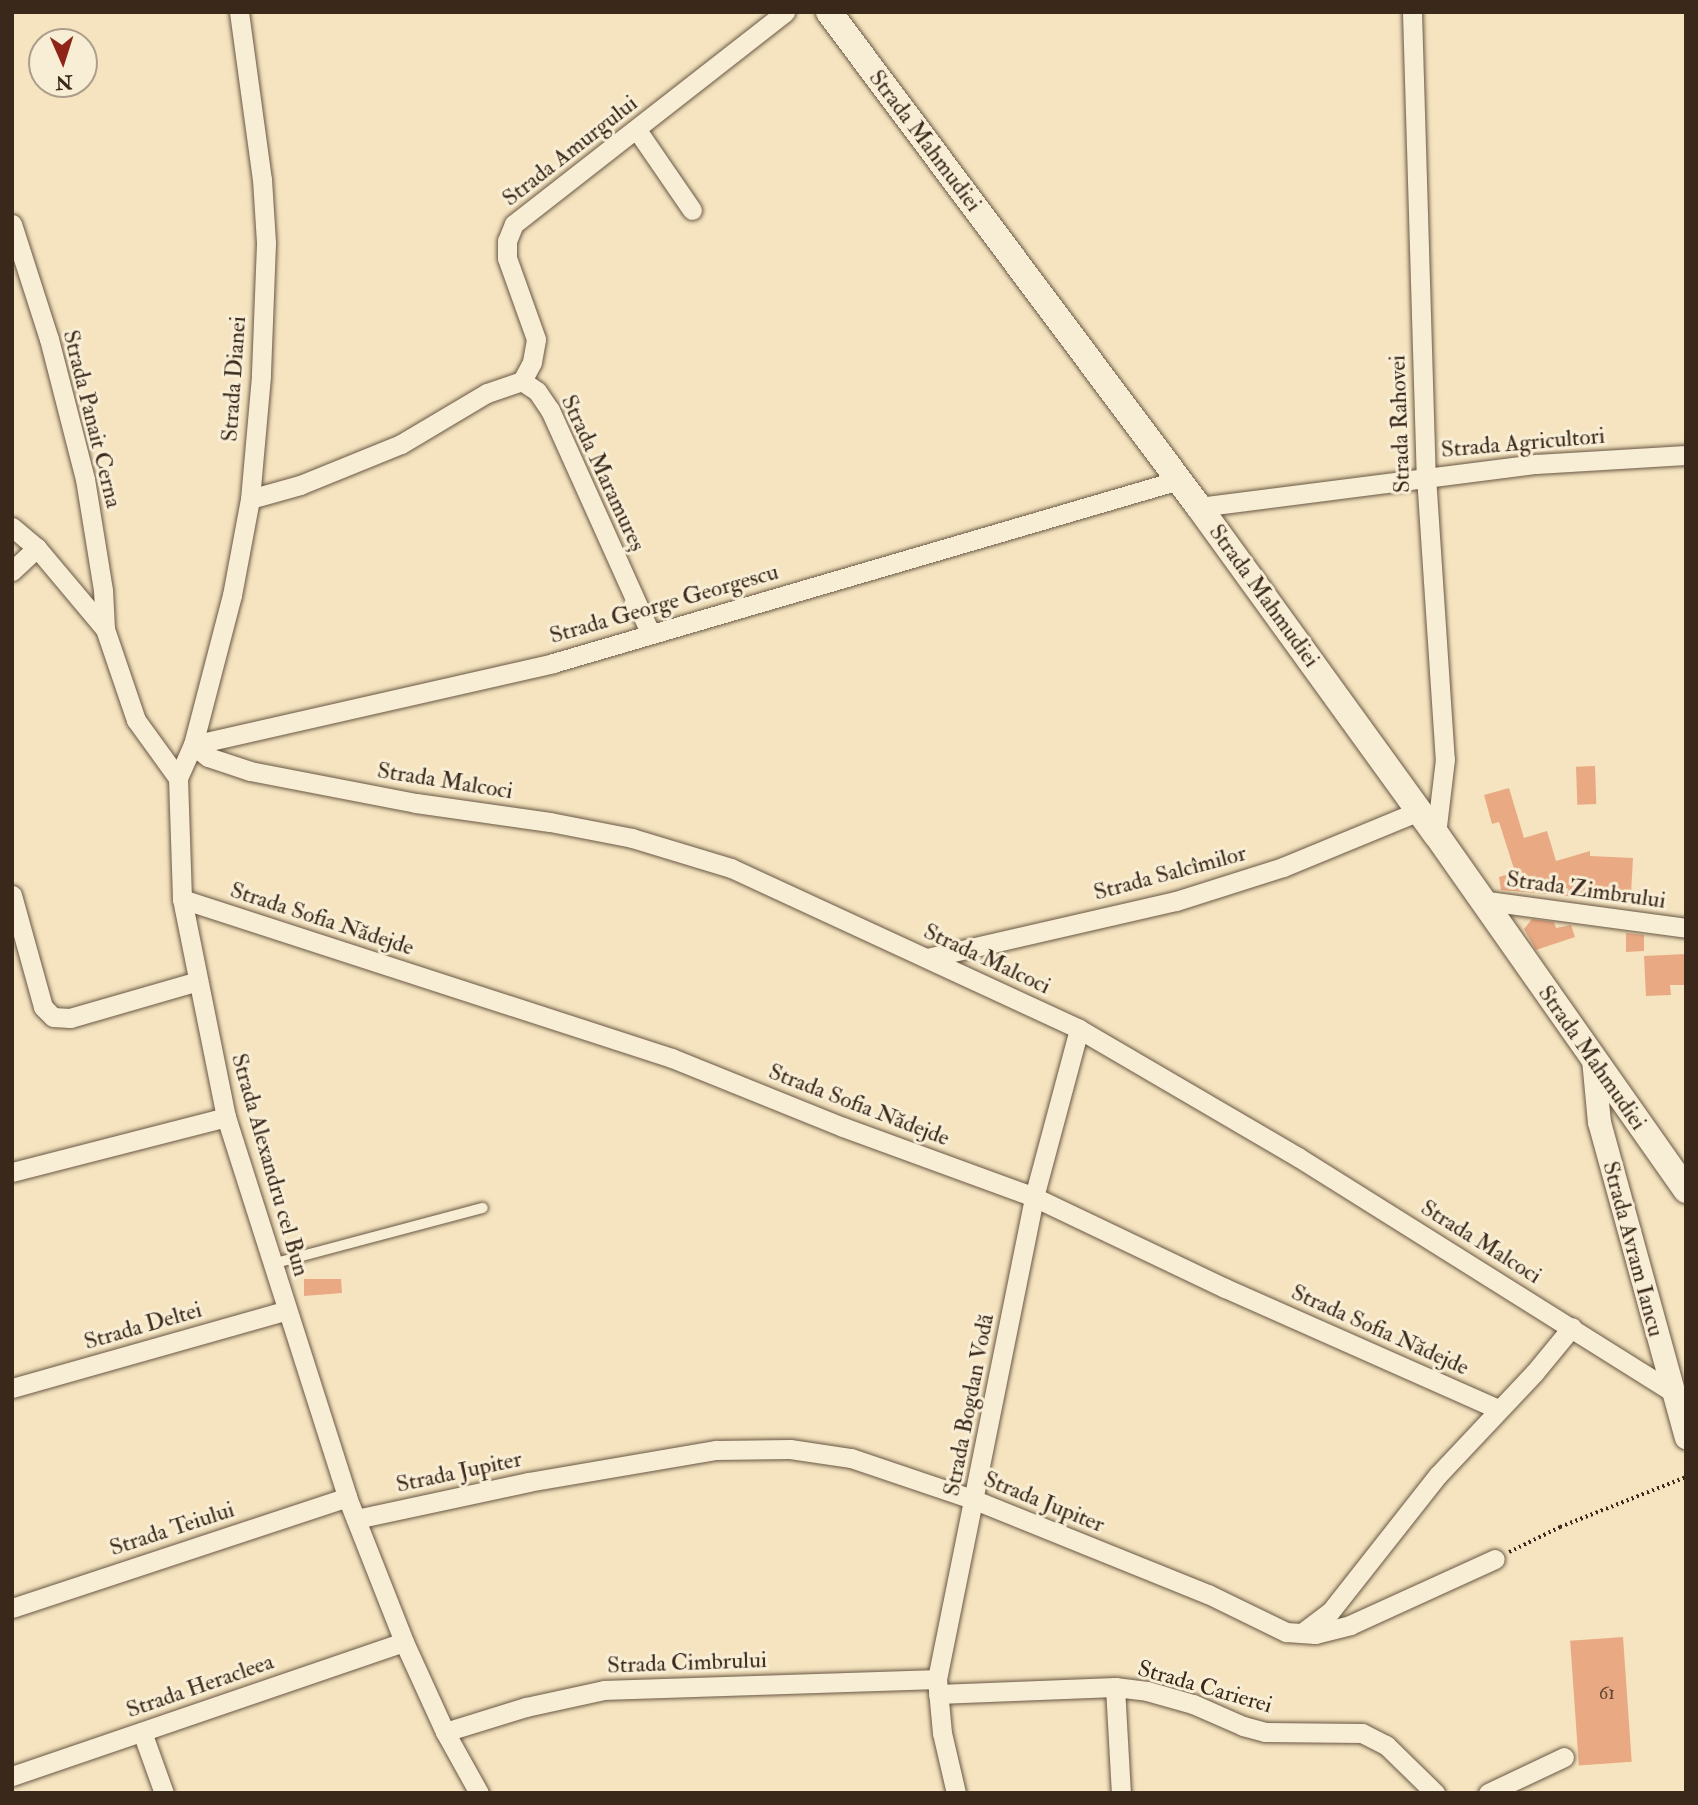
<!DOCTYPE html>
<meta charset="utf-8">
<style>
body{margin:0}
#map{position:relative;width:1698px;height:1805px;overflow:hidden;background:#f5e4bf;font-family:"IM FELL Double Pica",serif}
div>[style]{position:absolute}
.building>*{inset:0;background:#e9aa83;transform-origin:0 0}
.path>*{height:3.5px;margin-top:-1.75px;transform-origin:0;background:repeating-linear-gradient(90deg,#3a281b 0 2px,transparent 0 5.5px)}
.roads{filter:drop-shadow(0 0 2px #695744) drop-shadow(0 0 2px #695744)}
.service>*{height:10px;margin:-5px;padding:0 5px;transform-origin:5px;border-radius:5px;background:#f8edd5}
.minor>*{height:19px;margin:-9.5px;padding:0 9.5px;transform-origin:9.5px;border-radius:9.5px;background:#f8edd5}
.tertiary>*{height:23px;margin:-11.5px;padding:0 11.5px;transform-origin:11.5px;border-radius:11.5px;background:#f8edd5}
.secondary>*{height:26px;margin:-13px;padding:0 13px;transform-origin:13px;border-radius:13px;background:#f8edd5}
span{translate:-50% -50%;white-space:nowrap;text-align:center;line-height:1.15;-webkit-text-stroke:6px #f8edd5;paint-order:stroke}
.number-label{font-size:19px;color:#664835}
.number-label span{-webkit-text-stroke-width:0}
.street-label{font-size:23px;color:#3a281b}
.frame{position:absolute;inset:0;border:14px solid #3a281b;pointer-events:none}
.north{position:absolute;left:28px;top:28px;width:70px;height:70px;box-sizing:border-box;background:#f8edd5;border:2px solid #ac9e8b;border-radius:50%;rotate:177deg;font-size:19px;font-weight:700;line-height:28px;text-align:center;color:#3a281b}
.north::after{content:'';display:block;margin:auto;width:24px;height:32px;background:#8f2418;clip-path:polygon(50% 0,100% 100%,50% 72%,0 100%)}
</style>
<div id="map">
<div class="building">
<i style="left:1595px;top:766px;width:38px;height:19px;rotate:88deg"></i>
<i style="clip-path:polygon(1509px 788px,1524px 838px,1547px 831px,1556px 861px,1590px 851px,1590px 856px,1633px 858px,1631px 894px,1589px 893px,1589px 898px,1501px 890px,1499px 877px,1515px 872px,1499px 822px,1492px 824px,1484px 795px)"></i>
<i style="clip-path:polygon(1532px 919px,1554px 922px,1556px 928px,1571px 925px,1575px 937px,1536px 950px,1524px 929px)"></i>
<i style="clip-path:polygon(1626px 933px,1644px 935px,1644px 951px,1626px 952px)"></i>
<i style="clip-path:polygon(1686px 954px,1686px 985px,1670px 985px,1671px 995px,1646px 996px,1644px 956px)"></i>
<i style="clip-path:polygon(304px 1279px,341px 1279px,342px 1293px,304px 1296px)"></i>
<i style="left:1623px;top:1637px;width:125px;height:53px;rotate:86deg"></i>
</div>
<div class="path">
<i style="left:1509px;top:1552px;width:57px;rotate:-26.1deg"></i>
<i style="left:1560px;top:1527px;width:136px;rotate:-21.6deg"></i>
</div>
<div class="roads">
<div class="service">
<i style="left:272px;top:1264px;width:218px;rotate:-14.9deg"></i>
</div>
<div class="minor">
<i style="left:239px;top:12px;width:169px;rotate:82.2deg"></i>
<i style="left:262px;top:179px;width:64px;rotate:86.4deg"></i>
<i style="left:266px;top:243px;width:133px;rotate:92.2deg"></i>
<i style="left:261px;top:376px;width:123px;rotate:95.1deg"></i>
<i style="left:250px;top:499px;width:98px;rotate:100.6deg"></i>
<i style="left:232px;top:595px;width:155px;rotate:104.6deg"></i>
<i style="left:193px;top:745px;width:19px;rotate:39deg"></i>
<i style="left:208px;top:757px;width:44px;rotate:18.4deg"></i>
<i style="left:250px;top:771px;width:169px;rotate:10.9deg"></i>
<i style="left:416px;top:803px;width:135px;rotate:8.1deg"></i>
<i style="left:550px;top:822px;width:84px;rotate:11deg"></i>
<i style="left:632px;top:838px;width:103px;rotate:16.9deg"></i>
<i style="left:731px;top:868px;width:383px;rotate:24.8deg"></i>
<i style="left:1079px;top:1029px;width:254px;rotate:30.3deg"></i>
<i style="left:1298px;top:1157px;width:453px;rotate:32.1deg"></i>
<i style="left:1412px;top:12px;width:464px;rotate:88.3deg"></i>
<i style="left:1426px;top:476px;width:284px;rotate:86.2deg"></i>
<i style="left:1445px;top:759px;width:76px;rotate:96.8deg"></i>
<i style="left:637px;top:130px;width:97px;rotate:55.5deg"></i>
<i style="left:12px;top:224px;width:121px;rotate:72.2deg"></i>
<i style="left:49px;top:339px;width:145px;rotate:75.6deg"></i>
<i style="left:85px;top:479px;width:112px;rotate:80.8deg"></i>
<i style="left:103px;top:590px;width:39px;rotate:87deg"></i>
<i style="left:522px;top:381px;width:21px;rotate:-62deg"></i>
<i style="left:532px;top:362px;width:23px;rotate:-80deg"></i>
<i style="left:536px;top:339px;width:86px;rotate:-109.7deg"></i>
<i style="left:507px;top:258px;width:17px;rotate:-90deg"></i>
<i style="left:507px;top:241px;width:18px;rotate:-68deg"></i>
<i style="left:514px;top:224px;width:344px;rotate:-38deg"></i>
<i style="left:522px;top:381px;width:18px;rotate:34deg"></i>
<i style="left:537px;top:391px;width:23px;rotate:56deg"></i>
<i style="left:550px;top:410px;width:244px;rotate:65.8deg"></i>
<i style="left:250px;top:499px;width:52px;rotate:-15.6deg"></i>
<i style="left:300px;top:485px;width:109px;rotate:-22.1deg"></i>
<i style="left:401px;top:444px;width:100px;rotate:-30.7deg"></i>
<i style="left:487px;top:393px;width:37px;rotate:-19deg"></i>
<i style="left:1199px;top:507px;width:340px;rotate:-7.3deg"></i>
<i style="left:1536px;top:464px;width:150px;rotate:-3.4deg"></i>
<i style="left:12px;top:527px;width:33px;rotate:40deg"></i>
<i style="left:37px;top:548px;width:106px;rotate:50deg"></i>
<i style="left:105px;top:629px;width:96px;rotate:71.2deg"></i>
<i style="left:136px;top:720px;width:72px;rotate:54.1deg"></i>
<i style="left:178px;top:778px;width:121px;rotate:88.1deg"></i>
<i style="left:182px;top:899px;width:222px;rotate:78.6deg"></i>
<i style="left:226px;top:1117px;width:399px;rotate:72.3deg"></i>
<i style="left:347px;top:1497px;width:156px;rotate:68.5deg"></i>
<i style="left:404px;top:1642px;width:99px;rotate:65.5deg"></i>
<i style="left:445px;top:1732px;width:70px;rotate:60.9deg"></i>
<i style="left:12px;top:571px;width:34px;rotate:-43deg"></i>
<i style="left:178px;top:778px;width:36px;rotate:-66deg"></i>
<i style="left:193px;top:745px;width:369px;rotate:-12.8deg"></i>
<i style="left:553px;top:663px;width:652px;rotate:-16.3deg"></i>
<i style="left:12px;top:895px;width:116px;rotate:74.5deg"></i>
<i style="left:43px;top:1007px;width:14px;rotate:45deg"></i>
<i style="left:53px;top:1017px;width:17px;rotate:3deg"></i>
<i style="left:70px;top:1018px;width:133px;rotate:-16.1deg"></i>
<i style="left:182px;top:899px;width:515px;rotate:17.98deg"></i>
<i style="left:672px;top:1058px;width:184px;rotate:22deg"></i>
<i style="left:843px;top:1127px;width:203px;rotate:20.1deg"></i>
<i style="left:1034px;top:1197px;width:212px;rotate:25.5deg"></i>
<i style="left:1225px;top:1288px;width:299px;rotate:23.9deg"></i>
<i style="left:1480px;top:900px;width:208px;rotate:7.7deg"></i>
<i style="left:927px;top:958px;width:255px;rotate:-12.9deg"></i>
<i style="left:1176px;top:901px;width:112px;rotate:-17.6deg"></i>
<i style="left:1283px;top:867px;width:147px;rotate:-22.4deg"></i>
<i style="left:12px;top:1172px;width:221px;rotate:-14.4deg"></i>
<i style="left:12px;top:1388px;width:286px;rotate:-15.8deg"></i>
<i style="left:356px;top:1519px;width:176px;rotate:-12.1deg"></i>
<i style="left:528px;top:1482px;width:191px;rotate:-9.7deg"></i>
<i style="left:716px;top:1450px;width:74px;rotate:-0.8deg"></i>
<i style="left:790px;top:1449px;width:62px;rotate:8.4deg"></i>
<i style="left:851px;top:1458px;width:131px;rotate:18.7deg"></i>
<i style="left:975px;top:1500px;width:251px;rotate:22deg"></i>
<i style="left:1208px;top:1594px;width:87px;rotate:26deg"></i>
<i style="left:1286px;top:1632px;width:29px;rotate:4deg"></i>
<i style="left:1315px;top:1634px;width:36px;rotate:-14deg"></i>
<i style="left:1350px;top:1625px;width:159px;rotate:-24.5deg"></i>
<i style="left:12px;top:1608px;width:353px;rotate:-18.3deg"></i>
<i style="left:1303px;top:1632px;width:34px;rotate:-37deg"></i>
<i style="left:1330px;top:1612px;width:174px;rotate:-51.8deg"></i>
<i style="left:1438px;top:1475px;width:141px;rotate:-46.7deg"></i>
<i style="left:1535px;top:1372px;width:58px;rotate:-50.6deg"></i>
<i style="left:1115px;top:1687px;width:106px;rotate:86.8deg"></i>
<i style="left:938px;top:1694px;width:177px;rotate:-2.3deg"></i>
<i style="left:1115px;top:1687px;width:32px;rotate:7deg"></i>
<i style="left:1147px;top:1691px;width:48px;rotate:15.8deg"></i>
<i style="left:1193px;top:1704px;width:55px;rotate:23.7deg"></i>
<i style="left:1243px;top:1726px;width:23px;rotate:15deg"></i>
<i style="left:1265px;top:1732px;width:97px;rotate:0.6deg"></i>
<i style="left:1362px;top:1733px;width:27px;rotate:27deg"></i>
<i style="left:1386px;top:1745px;width:69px;rotate:44.4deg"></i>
<i style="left:142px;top:1732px;width:65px;rotate:70.2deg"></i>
<i style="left:445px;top:1732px;width:85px;rotate:-17.2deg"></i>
<i style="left:526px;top:1707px;width:80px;rotate:-12.3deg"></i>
<i style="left:604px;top:1690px;width:333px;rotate:-1.9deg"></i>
<i style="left:12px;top:1776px;width:414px;rotate:-18.9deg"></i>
<i style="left:956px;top:1793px;width:62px;rotate:-103.1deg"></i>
<i style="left:942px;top:1733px;width:54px;rotate:-95.3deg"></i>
<i style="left:937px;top:1679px;width:492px;rotate:-78.6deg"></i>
<i style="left:1034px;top:1197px;width:174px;rotate:-75deg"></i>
<i style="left:1488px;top:1793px;width:84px;rotate:-25.3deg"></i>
</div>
<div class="tertiary">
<i style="left:1593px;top:1059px;width:63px;rotate:84.6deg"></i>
<i style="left:1599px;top:1122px;width:327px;rotate:74.6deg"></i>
</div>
<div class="secondary">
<i style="left:829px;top:12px;width:618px;rotate:53.22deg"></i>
<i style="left:1199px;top:507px;width:404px;rotate:54.1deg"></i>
<i style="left:1436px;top:834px;width:435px;rotate:54.9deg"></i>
</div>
</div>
<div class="number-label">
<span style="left:1607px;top:1694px">61</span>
</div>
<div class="street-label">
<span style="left:925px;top:141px;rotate:53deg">Strada Mahmudiei</span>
<span style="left:570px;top:151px;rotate:-38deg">Strada Amurgului</span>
<span style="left:234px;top:379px;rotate:-86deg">Strada Dianei</span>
<span style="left:92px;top:419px;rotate:76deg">Strada Panait Cerna</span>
<span style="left:1400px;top:424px;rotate:-92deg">Strada Rahovei</span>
<span style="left:1523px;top:443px;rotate:-5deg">Strada Agricultori</span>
<span style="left:603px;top:473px;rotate:65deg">Strada Maramureș</span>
<span style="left:1264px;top:596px;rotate:54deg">Strada Mahmudiei</span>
<span style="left:664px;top:604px;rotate:-16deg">Strada George Georgescu</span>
<span style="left:445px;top:781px;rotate:9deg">Strada Malcoci</span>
<span style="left:1170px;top:873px;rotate:-15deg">Strada Salcîmilor</span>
<span style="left:1586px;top:890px;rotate:8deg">Strada Zimbrului</span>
<span style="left:322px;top:919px;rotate:18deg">Strada Sofia Nădejde</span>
<span style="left:987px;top:959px;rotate:25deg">Strada Malcoci</span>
<span style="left:1592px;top:1058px;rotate:55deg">Strada Mahmudiei</span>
<span style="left:859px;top:1105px;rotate:21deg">Strada Sofia Nădejde</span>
<span style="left:270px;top:1165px;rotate:74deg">Strada Alexandru cel Bun</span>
<span style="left:1481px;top:1242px;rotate:32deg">Strada Malcoci</span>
<span style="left:1633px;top:1249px;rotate:75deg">Strada Avram Iancu</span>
<span style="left:143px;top:1326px;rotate:-16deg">Strada Deltei</span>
<span style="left:1380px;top:1330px;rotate:24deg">Strada Sofia Nădejde</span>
<span style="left:969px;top:1405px;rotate:-79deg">Strada Bogdan Vodă</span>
<span style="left:459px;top:1472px;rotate:-12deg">Strada Jupiter</span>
<span style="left:1044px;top:1502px;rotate:22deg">Strada Jupiter</span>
<span style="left:172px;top:1529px;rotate:-18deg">Strada Teiului</span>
<span style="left:687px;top:1663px;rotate:-2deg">Strada Cimbrului</span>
<span style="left:200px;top:1686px;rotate:-19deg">Strada Heracleea</span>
<span style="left:1205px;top:1687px;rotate:16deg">Strada Carierei</span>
</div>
<div class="frame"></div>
<div class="north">N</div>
</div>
